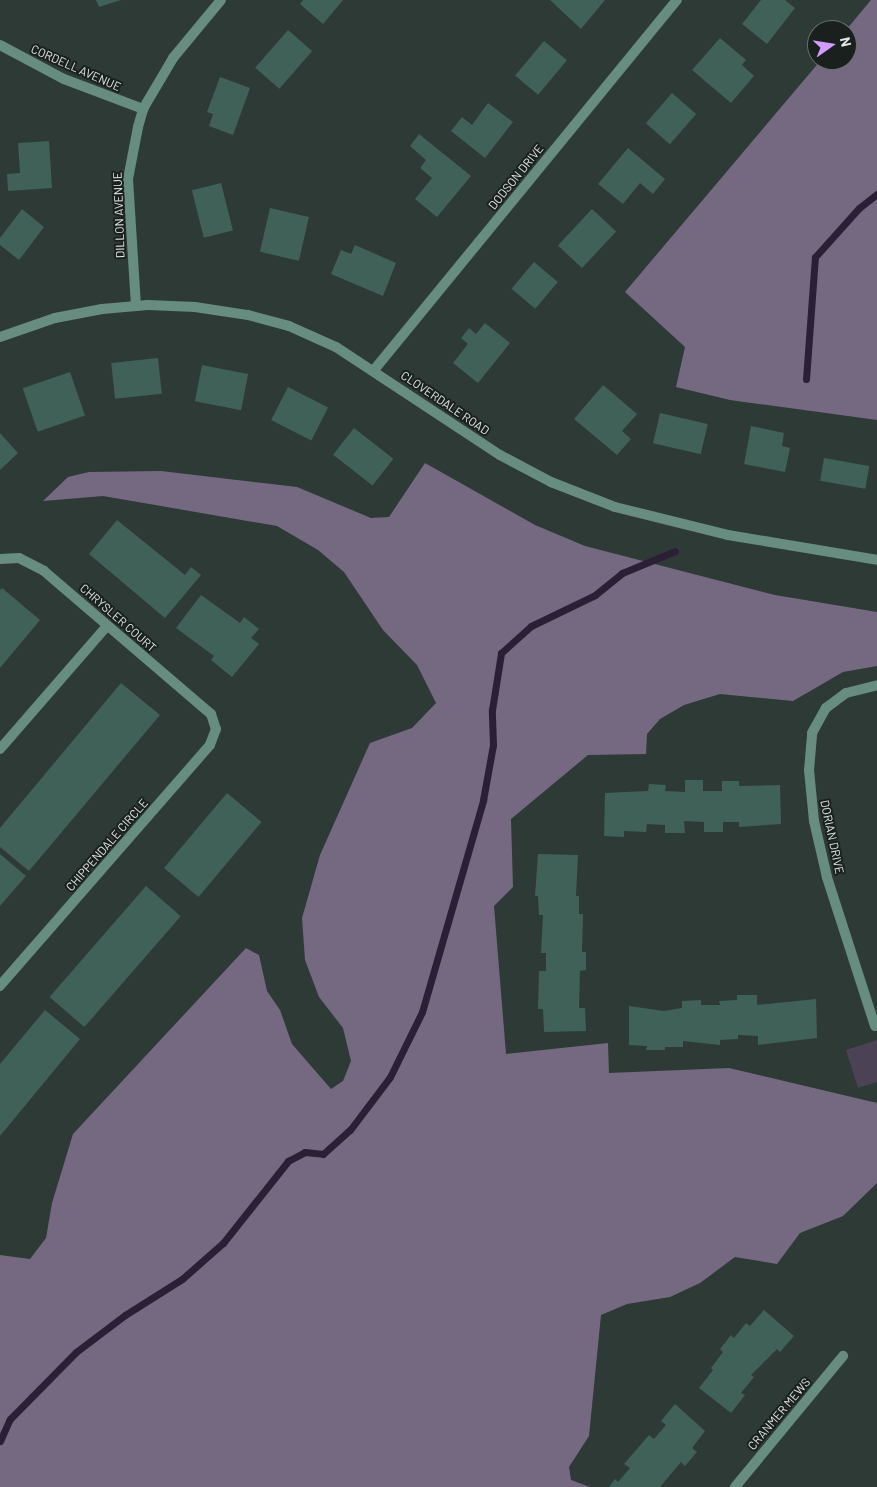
<!DOCTYPE html>
<style>
body{margin:0}
#map{position:relative;width:877px;height:1487px;overflow:hidden;background:#2e3a36;font-family:Barlow,sans-serif}
div>[style]{position:absolute}
.green>*{inset:0;background:#4c4255}
.forest>*{inset:0;background:#756982}
.stream>*{height:7px;margin:-3.5px;padding:0 3.5px;transform-origin:3.5px;border-radius:3.5px;background:#2a1f34}
.building>*{inset:0;background:#406157;transform-origin:0 0}
.minor>*{height:10px;margin:-5px;padding:0 5px;transform-origin:5px;border-radius:5px;background:#678d81}
.tertiary>*{height:10px;margin:-5px;padding:0 5px;transform-origin:5px;border-radius:5px;background:#678d81}
span{translate:-50% -50%;white-space:nowrap;text-align:center;line-height:1.15;-webkit-text-stroke:4px #1a201e;paint-order:stroke}
.street-label{font-size:12px;color:#e2eae7}
.north{position:absolute;left:807px;top:20px;width:50px;height:50px;box-sizing:border-box;background:#1a201e;border:1px solid #6a716e;border-radius:50%;rotate:77deg;font-size:14px;font-weight:700;line-height:20px;text-align:center;color:#e2eae7}
.north::after{content:'';display:block;margin:auto;width:18px;height:22px;background:#d09dff;clip-path:polygon(50% 0,100% 100%,50% 72%,0 100%)}
</style>
<div id="map">
<div class="green">
<i style="clip-path:polygon(877px 1040px,877px 1082px,858px 1088px,846px 1050px)"></i>
</div>
<div class="forest">
<i style="clip-path:polygon(871px 0,877px 0,877px 420px,730px 400px,676px 387px,685px 347px,625px 292px,821px 60px,847px 60px,846px 30px)"></i>
<i style="clip-path:polygon(425px 463px,535px 525px,585px 546px,775px 595px,877px 612px,877px 666px,843px 672px,793px 701px,720px 694px,684px 705px,660px 719px,647px 734px,646px 754px,588px 755px,511px 819px,513px 887px,494px 906px,506px 1054px,608px 1043px,609px 1073px,729px 1068px,877px 1103px,877px 1183px,843px 1216px,800px 1233px,777px 1264px,735px 1257px,700px 1283px,670px 1297px,627px 1304px,601px 1315px,589px 1436px,569px 1467px,571px 1480px,590px 1487px,0 1487px,0 1255px,30px 1259px,46px 1238px,52px 1203px,73px 1134px,246px 948px,259px 955px,267px 991px,280px 1010px,292px 1044px,331px 1089px,343px 1081px,351px 1061px,343px 1028px,319px 997px,305px 960px,302px 918px,320px 855px,370px 743px,412px 728px,436px 703px,417px 665px,383px 630px,344px 572px,318px 550px,277px 526px,103px 496px,43px 501px,68px 477px,89px 472px,161px 471px,297px 487px,371px 518px,389px 517px)"></i>
</div>
<div class="stream">
<i style="left:806px;top:379px;width:122px;rotate:-85.8deg"></i>
<i style="left:815px;top:257px;width:66px;rotate:-48.1deg"></i>
<i style="left:859px;top:208px;width:23px;rotate:-38deg"></i>
<i style="left:0;top:1441px;width:24px;rotate:-66deg"></i>
<i style="left:10px;top:1419px;width:94px;rotate:-45.4deg"></i>
<i style="left:76px;top:1352px;width:61px;rotate:-37.1deg"></i>
<i style="left:125px;top:1315px;width:67px;rotate:-32.3deg"></i>
<i style="left:182px;top:1279px;width:55px;rotate:-41.3deg"></i>
<i style="left:223px;top:1243px;width:105px;rotate:-51.6deg"></i>
<i style="left:288px;top:1161px;width:19px;rotate:-28deg"></i>
<i style="left:305px;top:1152px;width:18px;rotate:6deg"></i>
<i style="left:323px;top:1154px;width:36px;rotate:-42deg"></i>
<i style="left:350px;top:1130px;width:66px;rotate:-53deg"></i>
<i style="left:390px;top:1077px;width:72px;rotate:-63.8deg"></i>
<i style="left:422px;top:1012px;width:221px;rotate:-73.9deg"></i>
<i style="left:483px;top:800px;width:56px;rotate:-79.7deg"></i>
<i style="left:493px;top:745px;width:35px;rotate:-92deg"></i>
<i style="left:492px;top:710px;width:58px;rotate:-81deg"></i>
<i style="left:501px;top:653px;width:40px;rotate:-42deg"></i>
<i style="left:531px;top:626px;width:71px;rotate:-25.8deg"></i>
<i style="left:595px;top:595px;width:35px;rotate:-39deg"></i>
<i style="left:622px;top:573px;width:57px;rotate:-22.5deg"></i>
</div>
<div class="building">
<i style="clip-path:polygon(96px 0,121px 0,99px 7px)"></i>
<i style="clip-path:polygon(303px 0,343px 0,323px 24px,300px 4px)"></i>
<i style="clip-path:polygon(550px 0,605px 0,581px 29px)"></i>
<i style="clip-path:polygon(761px 0,785px 0,795px 8px,767px 44px,742px 24px)"></i>
<i style="left:288px;top:30px;width:32px;height:50px;rotate:41deg"></i>
<i style="clip-path:polygon(720px 38px,746px 60px,742px 65px,754px 76px,731px 103px,692px 70px)"></i>
<i style="left:544px;top:41px;width:30px;height:45px;rotate:40deg"></i>
<i style="clip-path:polygon(220px 77px,250px 88px,233px 135px,209px 126px,213px 114px,207px 112px)"></i>
<i style="left:672px;top:93px;width:32px;height:40px;rotate:41deg"></i>
<i style="clip-path:polygon(488px 103px,513px 122px,485px 158px,451px 131px,462px 117px,472px 125px)"></i>
<i style="clip-path:polygon(419px 134px,471px 176px,437px 217px,415px 199px,432px 178px,420px 168px,426px 160px,410px 146px)"></i>
<i style="clip-path:polygon(49px 141px,52px 188px,8px 191px,7px 174px,20px 173px,18px 143px)"></i>
<i style="clip-path:polygon(628px 148px,665px 179px,653px 194px,640px 183px,623px 204px,598px 184px)"></i>
<i style="left:221px;top:183px;width:49px;height:30px;rotate:76deg"></i>
<i style="left:270px;top:208px;width:40px;height:45px;rotate:13deg"></i>
<i style="clip-path:polygon(22px 209px,44px 227px,19px 260px,0 245px,0 238px)"></i>
<i style="left:592px;top:209px;width:33px;height:50px;rotate:43deg"></i>
<i style="clip-path:polygon(355px 245px,396px 263px,383px 296px,331px 274px,341px 250px,351px 254px)"></i>
<i style="left:534px;top:262px;width:31px;height:35px;rotate:40deg"></i>
<i style="clip-path:polygon(485px 323px,510px 343px,478px 383px,453px 363px,468px 344px,461px 338px,469px 328px,476px 334px)"></i>
<i style="left:158px;top:358px;width:36px;height:47px;rotate:84deg"></i>
<i style="left:202px;top:365px;width:47px;height:37px;rotate:11deg"></i>
<i style="left:70px;top:372px;width:46px;height:50px;rotate:71deg"></i>
<i style="clip-path:polygon(603px 385px,637px 414px,622px 431px,631px 439px,617px 455px,574px 419px)"></i>
<i style="left:288px;top:387px;width:45px;height:37px;rotate:27deg"></i>
<i style="left:660px;top:413px;width:49px;height:31px;rotate:13deg"></i>
<i style="clip-path:polygon(751px 426px,784px 433px,782px 446px,790px 448px,785px 472px,744px 464px)"></i>
<i style="left:354px;top:428px;width:50px;height:34px;rotate:38deg"></i>
<i style="clip-path:polygon(0 433px,18px 453px,0 470px)"></i>
<i style="left:824px;top:458px;width:46px;height:23px;rotate:10deg"></i>
<i style="clip-path:polygon(117px 520px,185px 575px,191px 567px,201px 575px,165px 618px,89px 554px)"></i>
<i style="clip-path:polygon(2px 588px,40px 620px,0 668px,0 590px)"></i>
<i style="clip-path:polygon(201px 595px,240px 623px,244px 617px,259px 629px,251px 638px,259px 644px,232px 677px,211px 660px,214px 656px,176px 628px)"></i>
<i style="clip-path:polygon(121px 683px,160px 715px,29px 871px,0 847px,0 828px)"></i>
<i style="clip-path:polygon(685px 780px,703px 780px,703px 791px,722px 791px,722px 781px,739px 781px,739px 786px,780px 785px,781px 824px,739px 827px,739px 822px,723px 822px,723px 832px,704px 832px,704px 822px,684px 821px,685px 833px,665px 833px,665px 825px,647px 824px,646px 832px,624px 831px,624px 837px,604px 836px,605px 793px,648px 791px,649px 784px,666px 785px,665px 791px,685px 792px)"></i>
<i style="left:227px;top:793px;width:45px;height:98px;rotate:40deg"></i>
<i style="clip-path:polygon(0 854px,26px 876px,0 906px)"></i>
<i style="clip-path:polygon(538px 854px,578px 855px,576px 896px,579px 896px,579px 914px,583px 914px,582px 952px,586px 952px,586px 970px,580px 971px,579px 1008px,585px 1008px,586px 1031px,544px 1032px,543px 1009px,538px 1009px,539px 971px,546px 971px,546px 953px,541px 953px,543px 915px,539px 915px,538px 896px,535px 896px)"></i>
<i style="left:146px;top:886px;width:46px;height:147px;rotate:41deg"></i>
<i style="clip-path:polygon(737px 995px,757px 995px,757px 1005px,816px 999px,817px 1038px,758px 1045px,758px 1036px,738px 1035px,738px 1039px,720px 1040px,720px 1045px,683px 1041px,683px 1047px,665px 1047px,665px 1050px,646px 1050px,647px 1046px,629px 1045px,629px 1006px,664px 1011px,682px 1008px,682px 1001px,701px 1000px,701px 1005px,720px 1005px,719px 1001px,737px 1000px)"></i>
<i style="clip-path:polygon(45px 1010px,80px 1039px,0 1136px,0 1064px)"></i>
<i style="clip-path:polygon(764px 1310px,794px 1336px,780px 1352px,777px 1349px,751px 1375px,754px 1377px,741px 1393px,745px 1395px,731px 1413px,699px 1388px,713px 1370px,711px 1368px,723px 1352px,720px 1349px,731px 1335px,734px 1338px,746px 1323px,750px 1326px)"></i>
<i style="clip-path:polygon(675px 1404px,705px 1431px,692px 1448px,697px 1452px,685px 1466px,681px 1462px,660px 1487px,609px 1487px,615px 1479px,618px 1482px,630px 1468px,624px 1464px,649px 1435px,654px 1439px,666px 1425px,661px 1421px)"></i>
</div>
<div class="minor">
<i style="left:0;top:45px;width:72px;rotate:28deg"></i>
<i style="left:64px;top:79px;width:85px;rotate:20.8deg"></i>
<i style="left:136px;top:306px;width:127px;rotate:-93.6deg"></i>
<i style="left:128px;top:179px;width:53px;rotate:-79.1deg"></i>
<i style="left:138px;top:127px;width:19px;rotate:-74deg"></i>
<i style="left:143px;top:109px;width:59px;rotate:-59.5deg"></i>
<i style="left:173px;top:58px;width:75px;rotate:-50.4deg"></i>
<i style="left:374px;top:370px;width:478px;rotate:-50.7deg"></i>
<i style="left:0;top:559px;width:19px;rotate:-3deg"></i>
<i style="left:19px;top:558px;width:28px;rotate:27deg"></i>
<i style="left:44px;top:571px;width:220px;rotate:40.6deg"></i>
<i style="left:211px;top:714px;width:16px;rotate:72deg"></i>
<i style="left:216px;top:729px;width:17px;rotate:111deg"></i>
<i style="left:210px;top:745px;width:320px;rotate:131.1deg"></i>
<i style="left:0;top:749px;width:163px;rotate:-49deg"></i>
<i style="left:875px;top:1026px;width:157px;rotate:-107.9deg"></i>
<i style="left:827px;top:877px;width:57px;rotate:-103.1deg"></i>
<i style="left:814px;top:821px;width:51px;rotate:-95.6deg"></i>
<i style="left:809px;top:770px;width:37px;rotate:-85deg"></i>
<i style="left:812px;top:733px;width:29px;rotate:-61deg"></i>
<i style="left:826px;top:708px;width:25px;rotate:-37deg"></i>
<i style="left:846px;top:693px;width:32px;rotate:-14deg"></i>
<i style="left:735px;top:1487px;width:170px;rotate:-50.5deg"></i>
</div>
<div class="tertiary">
<i style="left:0;top:337px;width:58px;rotate:-19.1deg"></i>
<i style="left:55px;top:318px;width:48px;rotate:-10.8deg"></i>
<i style="left:102px;top:309px;width:46px;rotate:-5deg"></i>
<i style="left:148px;top:305px;width:47px;rotate:2.4deg"></i>
<i style="left:195px;top:307px;width:54px;rotate:8.6deg"></i>
<i style="left:248px;top:315px;width:42px;rotate:15deg"></i>
<i style="left:289px;top:326px;width:51px;rotate:24.1deg"></i>
<i style="left:336px;top:347px;width:196px;rotate:33.4deg"></i>
<i style="left:500px;top:455px;width:58px;rotate:27.9deg"></i>
<i style="left:551px;top:482px;width:69px;rotate:21.3deg"></i>
<i style="left:615px;top:507px;width:116px;rotate:13.9deg"></i>
<i style="left:728px;top:535px;width:151px;rotate:9.5deg"></i>
</div>
<div class="street-label">
<span style="left:76px;top:68px;rotate:24deg">CORDELL AVENUE</span>
<span style="left:516px;top:177px;rotate:-51deg">DODSON DRIVE</span>
<span style="left:119px;top:215px;rotate:-92deg">DILLON AVENUE</span>
<span style="left:445px;top:403px;rotate:34deg">CLOVERDALE ROAD</span>
<span style="left:118px;top:618px;rotate:41deg">CHRYSLER COURT</span>
<span style="left:832px;top:837px;rotate:78deg">DORIAN DRIVE</span>
<span style="left:107px;top:845px;rotate:-49deg">CHIPPENDALE CIRCLE</span>
<span style="left:779px;top:1414px;rotate:-50deg">CRANMER MEWS</span>
</div>
<div class="north">N</div>
</div>
